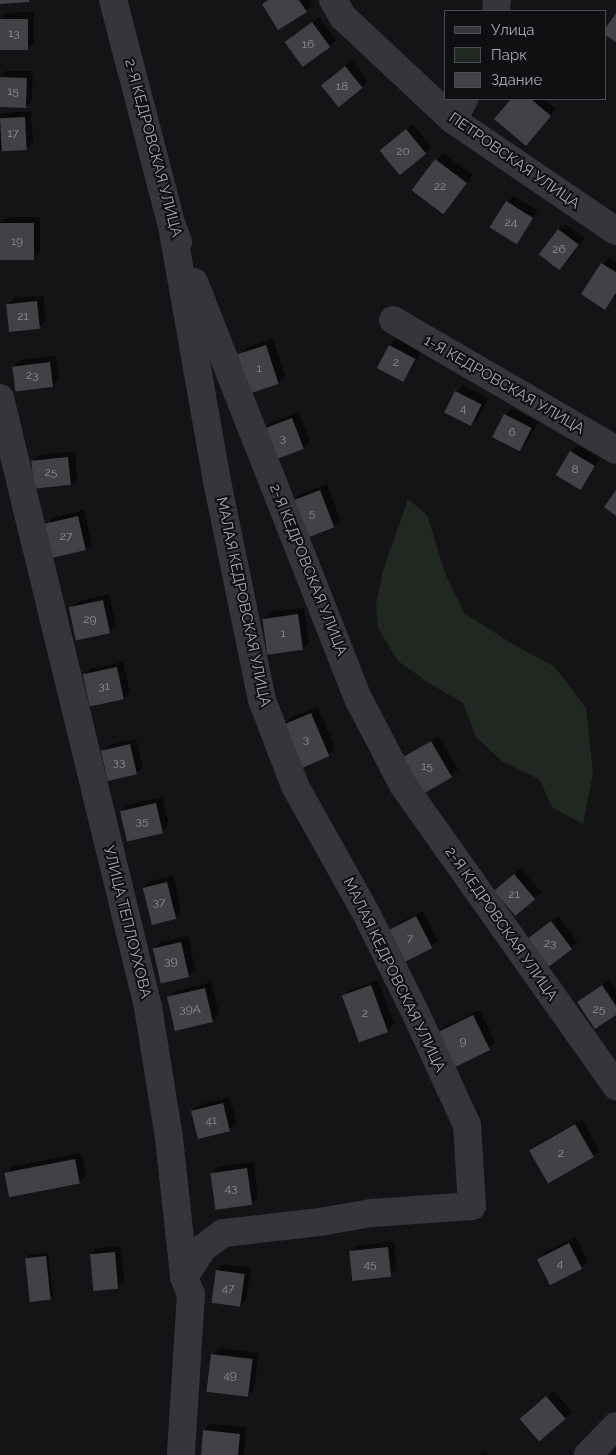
<!DOCTYPE html>
<meta charset="utf-8">
<style>
body{margin:0}
#map{position:relative;width:616px;height:1455px;overflow:hidden;background:#141416;font-family:Raleway,sans-serif}
div>[style]{position:absolute}
.green>*{inset:0;background:#212822}
.shadow>*{inset:0;background:#0007;transform-origin:0 0}
.building>*{inset:0;background:#414146;transform-origin:0 0}
.minor>*{height:28px;margin:-14px;padding:0 14px;transform-origin:14px;border-radius:14px;background:#35363b}
span{translate:-50% -50%;white-space:nowrap;text-align:center;line-height:1.15;-webkit-text-stroke:4px #0f0f11;paint-order:stroke}
.number-label{font-size:12px;color:#8e9099}
.number-label span{-webkit-text-stroke-width:0}
.street-label{font-size:15px;color:#a7aab5}
.legend{position:absolute;left:444px;top:10px;width:162px;height:90px;box-sizing:border-box;background:#0f0f11;border:1px solid #4c4d53;margin:0;padding:6px 9px;list-style:none;font-size:15px;color:#a7aab5}
.legend li{display:flex;align-items:center;gap:10px;height:25px}
.legend b{width:25px;border:1px solid #4c4d53}
</style>
<div id="map">
<div class="green">
<i style="clip-path:polygon(408px 499px,427px 515px,445px 573px,464px 613px,516px 646px,555px 667px,586px 708px,593px 772px,583px 824px,553px 808px,539px 779px,503px 762px,476px 737px,463px 703px,429px 683px,398px 661px,378px 628px,376px 604px,383px 571px)"></i>
</div>
<div class="shadow">
<i style="clip-path:polygon(268px 0,310px 0,313px 5px,306px 11px,263px 5px)"></i>
<i style="clip-path:polygon(34px 12px,34px 43px,27px 49px,0 49px,0 19px,6px 13px)"></i>
<i style="left:319px;top:17px;width:29px;height:41px;rotate:54deg"></i>
<i style="clip-path:polygon(352px 60px,368px 81px,362px 87px,328px 79px)"></i>
<i style="clip-path:polygon(5px 71px,33px 71px,32px 100px,26px 106px,0 106px,0 77px)"></i>
<i style="clip-path:polygon(513px 99px,545px 99px,556px 109px,532px 138px,496px 119px)"></i>
<i style="clip-path:polygon(31px 111px,33px 142px,27px 148px,0 150px,0 115px,2px 113px)"></i>
<i style="clip-path:polygon(413px 124px,431px 147px,425px 153px,381px 151px)"></i>
<i style="left:443px;top:153px;width:37px;height:47px;rotate:36deg"></i>
<i style="clip-path:polygon(514px 196px,538px 211px,516px 243px,507px 202px)"></i>
<i style="clip-path:polygon(40px 217px,40px 253px,34px 259px,0 260px,0 223px,5px 218px)"></i>
<i style="clip-path:polygon(565px 224px,585px 238px,561px 269px,558px 230px)"></i>
<i style="clip-path:polygon(609px 257px,616px 262px,616px 295px,605px 308px,583px 293px)"></i>
<i style="clip-path:polygon(43px 295px,46px 321px,39px 327px,7px 305px,14px 298px)"></i>
<i style="clip-path:polygon(273px 339px,285px 376px,279px 383px,240px 355px,246px 348px)"></i>
<i style="clip-path:polygon(397px 339px,421px 352px,409px 374px,402px 380px,378px 367px,390px 345px)"></i>
<i style="clip-path:polygon(56px 356px,59px 379px,52px 386px,14px 366px,20px 360px)"></i>
<i style="clip-path:polygon(462px 385px,488px 398px,478px 418px,471px 425px,456px 392px)"></i>
<i style="clip-path:polygon(512px 408px,538px 422px,526px 444px,520px 450px,505px 415px)"></i>
<i style="clip-path:polygon(299px 412px,310px 442px,303px 448px,263px 430px,269px 423px)"></i>
<i style="clip-path:polygon(578px 445px,600px 459px,580px 488px,571px 452px)"></i>
<i style="clip-path:polygon(75px 451px,77px 478px,71px 484px,32px 462px,39px 455px)"></i>
<i style="clip-path:polygon(327px 484px,340px 519px,333px 526px,292px 501px,298px 495px)"></i>
<i style="clip-path:polygon(84px 510px,92px 543px,86px 549px,55px 557px,47px 525px,53px 518px)"></i>
<i style="clip-path:polygon(109px 594px,116px 625px,110px 632px,78px 639px,71px 608px,77px 602px)"></i>
<i style="clip-path:polygon(304px 608px,309px 643px,302px 649px,264px 619px,270px 612px)"></i>
<i style="clip-path:polygon(123px 662px,130px 692px,124px 698px,84px 676px,91px 669px)"></i>
<i style="clip-path:polygon(318px 707px,335px 748px,329px 755px,301px 766px,283px 725px,290px 718px)"></i>
<i style="clip-path:polygon(438px 736px,458px 769px,451px 776px,404px 758px)"></i>
<i style="clip-path:polygon(136px 739px,143px 767px,136px 773px,103px 752px,109px 745px)"></i>
<i style="clip-path:polygon(162px 797px,169px 825px,162px 832px,121px 812px,128px 805px)"></i>
<i style="clip-path:polygon(521px 868px,541px 892px,534px 898px,502px 884px)"></i>
<i style="clip-path:polygon(174px 876px,181px 912px,175px 918px,143px 887px,150px 881px)"></i>
<i style="clip-path:polygon(423px 911px,438px 941px,431px 947px,389px 931px,396px 924px)"></i>
<i style="clip-path:polygon(558px 916px,578px 942px,571px 948px,529px 939px)"></i>
<i style="clip-path:polygon(188px 936px,195px 969px,189px 976px,154px 949px,161px 942px)"></i>
<i style="clip-path:polygon(378px 980px,394px 1024px,387px 1031px,343px 996px,350px 990px)"></i>
<i style="clip-path:polygon(609px 980px,616px 990px,616px 1013px,579px 1002px)"></i>
<i style="clip-path:polygon(211px 982px,219px 1014px,212px 1021px,168px 998px,175px 991px)"></i>
<i style="clip-path:polygon(480px 1010px,495px 1043px,489px 1049px,437px 1033px,444px 1027px)"></i>
<i style="clip-path:polygon(230px 1097px,236px 1123px,229px 1130px,192px 1111px,199px 1105px)"></i>
<i style="clip-path:polygon(582px 1119px,599px 1150px,593px 1156px,531px 1151px,537px 1144px)"></i>
<i style="clip-path:polygon(81px 1153px,86px 1176px,79px 1183px,5px 1174px,12px 1167px)"></i>
<i style="clip-path:polygon(254px 1162px,258px 1197px,251px 1203px,211px 1174px,218px 1167px)"></i>
<i style="clip-path:polygon(576px 1237px,588px 1261px,581px 1268px,551px 1283px,539px 1259px,545px 1252px)"></i>
<i style="clip-path:polygon(394px 1241px,397px 1269px,390px 1276px,350px 1253px,357px 1246px)"></i>
<i style="clip-path:polygon(121px 1246px,124px 1282px,118px 1288px,91px 1255px,97px 1248px)"></i>
<i style="clip-path:polygon(48px 1253px,53px 1295px,50px 1298px,26px 1258px,29px 1255px)"></i>
<i style="clip-path:polygon(224px 1264px,251px 1268px,246px 1299px,240px 1306px,217px 1270px)"></i>
<i style="clip-path:polygon(219px 1348px,259px 1353px,254px 1389px,248px 1396px,213px 1355px)"></i>
<i style="clip-path:polygon(554px 1391px,572px 1412px,565px 1418px,528px 1412px)"></i>
<i style="clip-path:polygon(210px 1424px,246px 1427px,244px 1455px,202px 1455px,204px 1431px)"></i>
<i style="clip-path:polygon(484px 1451px,489px 1455px,480px 1455px)"></i>
</div>
<div class="building">
<i style="clip-path:polygon(0 0,29px 0,29px 2px,0 4px)"></i>
<i style="clip-path:polygon(269px 0,299px 0,307px 12px,278px 30px,262px 4px)"></i>
<i style="clip-path:polygon(616px 13px,616px 42px,605px 35px,605px 29px)"></i>
<i style="left:0;top:19px;width:28px;height:31px"></i>
<i style="left:312px;top:22px;width:31px;height:34px;rotate:54deg"></i>
<i style="left:345px;top:66px;width:28px;height:31px;rotate:51deg"></i>
<i style="left:0;top:77px;width:27px;height:30px;rotate:2deg"></i>
<i style="clip-path:polygon(511px 99px,531px 99px,551px 116px,526px 146px,494px 119px)"></i>
<i style="left:25px;top:117px;width:33px;height:25px;rotate:87deg"></i>
<i style="left:406px;top:129px;width:32px;height:34px;rotate:51deg"></i>
<i style="left:435px;top:159px;width:40px;height:39px;rotate:37deg"></i>
<i style="left:506px;top:201px;width:32px;height:31px;rotate:32deg"></i>
<i style="left:34px;top:223px;width:37px;height:34px;rotate:90deg"></i>
<i style="left:558px;top:229px;width:26px;height:32px;rotate:37deg"></i>
<i style="clip-path:polygon(601px 263px,616px 272px,616px 293px,605px 310px,581px 294px)"></i>
<i style="left:37px;top:301px;width:28px;height:31px;rotate:84deg"></i>
<i style="left:266px;top:345px;width:41px;height:30px;rotate:72deg"></i>
<i style="left:389px;top:345px;width:30px;height:26px;rotate:28deg"></i>
<i style="left:50px;top:362px;width:25px;height:38px;rotate:83deg"></i>
<i style="left:455px;top:391px;width:30px;height:24px;rotate:27deg"></i>
<i style="left:504px;top:414px;width:31px;height:26px;rotate:27deg"></i>
<i style="left:292px;top:418px;width:33px;height:33px;rotate:69deg"></i>
<i style="left:570px;top:451px;width:29px;height:28px;rotate:31deg"></i>
<i style="left:68px;top:457px;width:28px;height:37px;rotate:84deg"></i>
<i style="left:320px;top:490px;width:40px;height:32px;rotate:69deg"></i>
<i style="clip-path:polygon(616px 490px,616px 516px,604px 507px)"></i>
<i style="left:78px;top:516px;width:35px;height:34px;rotate:77deg"></i>
<i style="left:103px;top:600px;width:34px;height:35px;rotate:78deg"></i>
<i style="left:298px;top:614px;width:36px;height:36px;rotate:82deg"></i>
<i style="left:117px;top:667px;width:33px;height:35px;rotate:78deg"></i>
<i style="left:311px;top:713px;width:47px;height:31px;rotate:67deg"></i>
<i style="left:431px;top:741px;width:42px;height:33px;rotate:60deg"></i>
<i style="left:130px;top:744px;width:31px;height:30px;rotate:77deg"></i>
<i style="left:156px;top:803px;width:31px;height:37px;rotate:77deg"></i>
<i style="left:514px;top:874px;width:33px;height:26px;rotate:50deg"></i>
<i style="left:167px;top:882px;width:38px;height:25px;rotate:76deg"></i>
<i style="left:416px;top:916px;width:36px;height:32px;rotate:63deg"></i>
<i style="left:551px;top:921px;width:35px;height:29px;rotate:53deg"></i>
<i style="left:181px;top:942px;width:36px;height:29px;rotate:77deg"></i>
<i style="left:371px;top:985px;width:50px;height:31px;rotate:70deg"></i>
<i style="clip-path:polygon(602px 985px,616px 1006px,616px 1015px,595px 1029px,577px 1002px)"></i>
<i style="left:205px;top:988px;width:35px;height:39px;rotate:77deg"></i>
<i style="left:473px;top:1015px;width:39px;height:41px;rotate:64deg"></i>
<i style="left:223px;top:1103px;width:29px;height:33px;rotate:76deg"></i>
<i style="left:575px;top:1124px;width:38px;height:53px;rotate:60deg"></i>
<i style="left:75px;top:1159px;width:25px;height:72px;rotate:79deg"></i>
<i style="left:247px;top:1168px;width:37px;height:37px;rotate:82deg"></i>
<i style="left:569px;top:1243px;width:29px;height:36px;rotate:63deg"></i>
<i style="left:388px;top:1247px;width:30px;height:39px;rotate:84deg"></i>
<i style="left:115px;top:1252px;width:37px;height:25px;rotate:85deg"></i>
<i style="left:46px;top:1256px;width:44px;height:21px;rotate:84deg"></i>
<i style="left:216px;top:1270px;width:29px;height:33px;rotate:8deg"></i>
<i style="left:211px;top:1354px;width:42px;height:38px;rotate:7deg"></i>
<i style="left:546px;top:1396px;width:30px;height:35px;rotate:49deg"></i>
<i style="clip-path:polygon(203px 1430px,240px 1434px,238px 1455px,201px 1455px)"></i>
</div>
<div class="minor">
<i style="left:113px;top:0;width:234px;rotate:75.4deg"></i>
<i style="left:172px;top:226px;width:17px;rotate:69deg"></i>
<i style="left:333px;top:0;width:20px;rotate:60deg"></i>
<i style="left:343px;top:17px;width:151px;rotate:43.1deg"></i>
<i style="left:453px;top:120px;width:197px;rotate:34.3deg"></i>
<i style="left:496px;top:11px;width:11px;rotate:-85deg"></i>
<i style="left:453px;top:120px;width:24px;rotate:-62deg"></i>
<i style="left:172px;top:226px;width:264px;rotate:80deg"></i>
<i style="left:218px;top:486px;width:218px;rotate:78.4deg"></i>
<i style="left:262px;top:700px;width:92px;rotate:69deg"></i>
<i style="left:295px;top:786px;width:145px;rotate:60.8deg"></i>
<i style="left:366px;top:913px;width:110px;rotate:63.7deg"></i>
<i style="left:415px;top:1012px;width:124px;rotate:65.3deg"></i>
<i style="left:467px;top:1125px;width:81px;rotate:86.5deg"></i>
<i style="left:472px;top:1206px;width:101px;rotate:176deg"></i>
<i style="left:371px;top:1213px;width:52px;rotate:170deg"></i>
<i style="left:320px;top:1222px;width:98px;rotate:173.5deg"></i>
<i style="left:223px;top:1233px;width:25px;rotate:143deg"></i>
<i style="left:203px;top:1248px;width:35px;rotate:123deg"></i>
<i style="left:194px;top:282px;width:449px;rotate:68.5deg"></i>
<i style="left:359px;top:700px;width:96px;rotate:62.6deg"></i>
<i style="left:403px;top:785px;width:369px;rotate:54.7deg"></i>
<i style="left:393px;top:320px;width:258px;rotate:30.2deg"></i>
<i style="left:0;top:398px;width:627px;rotate:76.34deg"></i>
<i style="left:148px;top:1007px;width:133px;rotate:80.9deg"></i>
<i style="left:169px;top:1138px;width:140px;rotate:83.8deg"></i>
<i style="left:184px;top:1277px;width:18px;rotate:68deg"></i>
<i style="left:191px;top:1294px;width:161px;rotate:93.6deg"></i>
<i style="left:588px;top:1455px;width:40px;rotate:-46deg"></i>
</div>
<div class="number-label">
<span style="left:14px;top:34px">13</span>
<span style="left:308px;top:45px">16</span>
<span style="left:342px;top:87px">18</span>
<span style="left:13px;top:92px">15</span>
<span style="left:13px;top:134px">17</span>
<span style="left:403px;top:152px">20</span>
<span style="left:440px;top:187px">22</span>
<span style="left:511px;top:223px">24</span>
<span style="left:17px;top:242px">19</span>
<span style="left:559px;top:250px">26</span>
<span style="left:23px;top:317px">21</span>
<span style="left:396px;top:363px">2</span>
<span style="left:259px;top:369px">1</span>
<span style="left:32px;top:376px">23</span>
<span style="left:463px;top:409px">4</span>
<span style="left:512px;top:433px">6</span>
<span style="left:283px;top:439px">3</span>
<span style="left:575px;top:470px">8</span>
<span style="left:51px;top:473px">25</span>
<span style="left:312px;top:514px">5</span>
<span style="left:66px;top:537px">27</span>
<span style="left:90px;top:620px">29</span>
<span style="left:283px;top:634px">1</span>
<span style="left:104px;top:687px">31</span>
<span style="left:306px;top:740px">3</span>
<span style="left:119px;top:763px">33</span>
<span style="left:427px;top:767px">15</span>
<span style="left:142px;top:822px">35</span>
<span style="left:514px;top:895px">21</span>
<span style="left:159px;top:903px">37</span>
<span style="left:410px;top:939px">7</span>
<span style="left:550px;top:944px">23</span>
<span style="left:171px;top:962px">39</span>
<span style="left:190px;top:1010px">39А</span>
<span style="left:599px;top:1010px">25</span>
<span style="left:365px;top:1014px">2</span>
<span style="left:463px;top:1042px">9</span>
<span style="left:211px;top:1121px">41</span>
<span style="left:561px;top:1154px">2</span>
<span style="left:231px;top:1189px">43</span>
<span style="left:560px;top:1264px">4</span>
<span style="left:370px;top:1265px">45</span>
<span style="left:228px;top:1289px">47</span>
<span style="left:230px;top:1376px">49</span>
</div>
<div class="street-label">
<span style="left:153px;top:148px;rotate:75deg">2-Я КЕДРОВСКАЯ УЛИЦА</span>
<span style="left:514px;top:161px;rotate:35deg">ПЕТРОВСКАЯ УЛИЦА</span>
<span style="left:504px;top:385px;rotate:30deg">1-Я КЕДРОВСКАЯ УЛИЦА</span>
<span style="left:308px;top:570px;rotate:68deg">2-Я КЕДРОВСКАЯ УЛИЦА</span>
<span style="left:243px;top:602px;rotate:78deg">МАЛАЯ КЕДРОВСКАЯ УЛИЦА</span>
<span style="left:127px;top:922px;rotate:76deg">УЛИЦА ТЕПЛОУХОВА</span>
<span style="left:501px;top:924px;rotate:55deg">2-Я КЕДРОВСКАЯ УЛИЦА</span>
<span style="left:394px;top:975px;rotate:64deg">МАЛАЯ КЕДРОВСКАЯ УЛИЦА</span>
</div>
<ul class="legend">
<li><b style="height:6px;background:#35363b"></b>Улица</li>
<li><b style="height:14px;background:#212822"></b>Парк</li>
<li><b style="height:14px;background:#414146"></b>Здание</li>
</ul>
</div>
